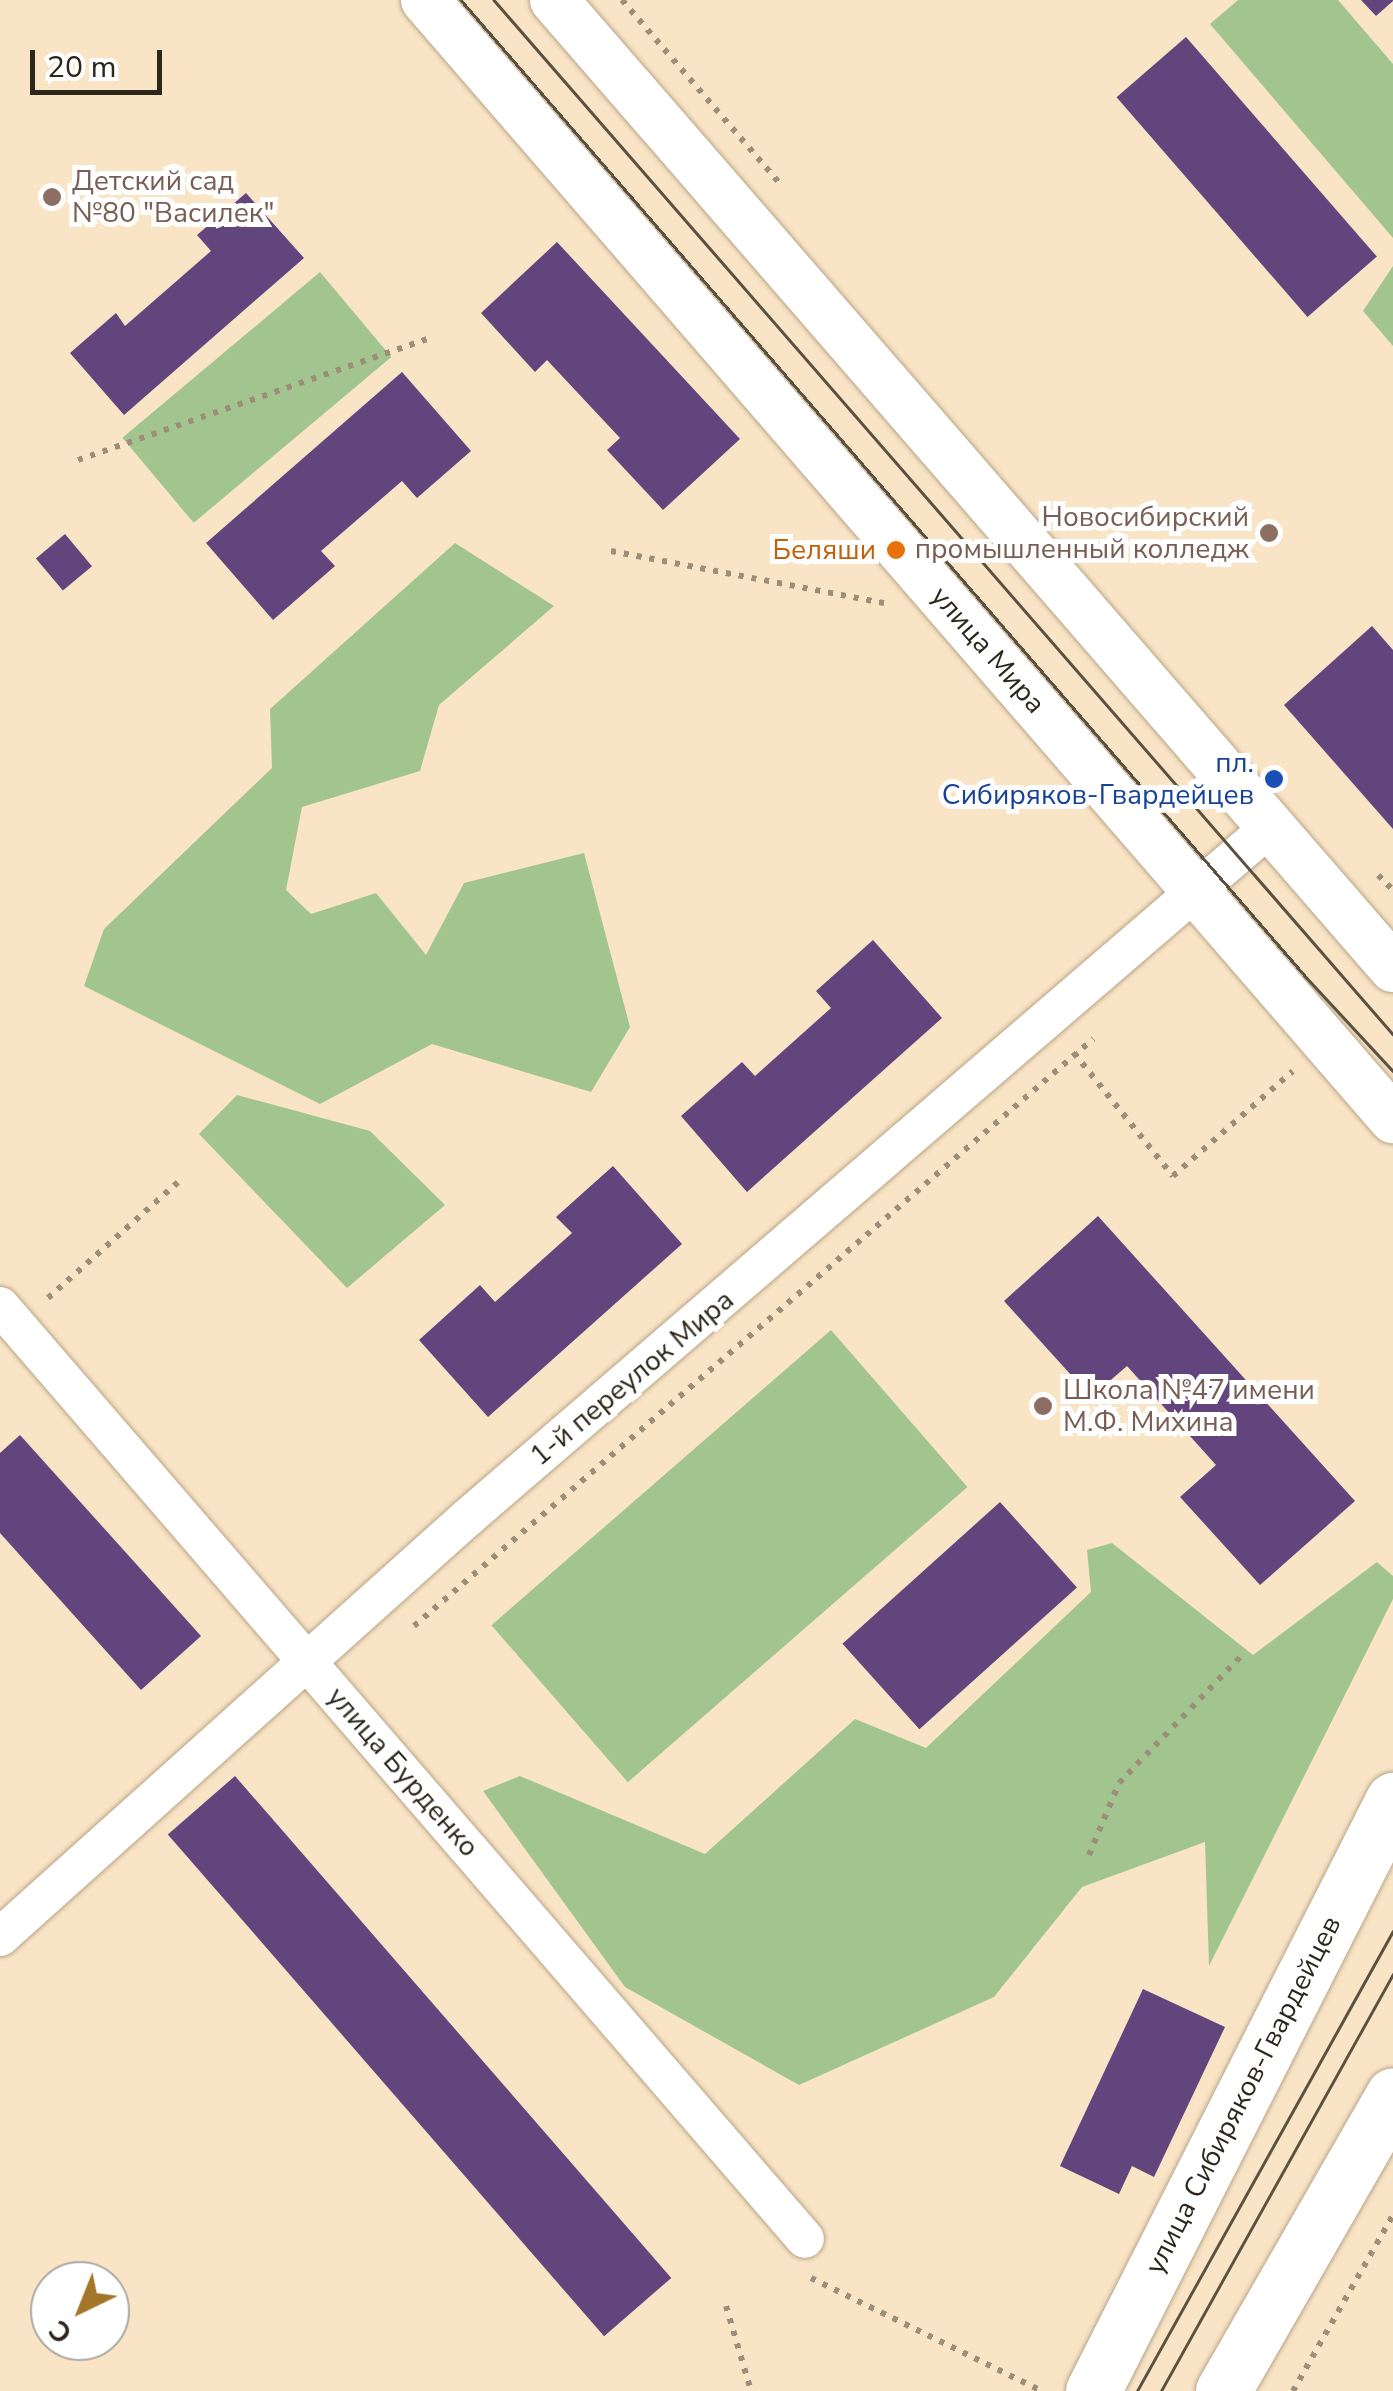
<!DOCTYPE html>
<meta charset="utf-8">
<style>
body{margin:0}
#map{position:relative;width:1393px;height:2391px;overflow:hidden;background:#f9e4c6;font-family:"Nunito Sans",sans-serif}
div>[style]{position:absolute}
.green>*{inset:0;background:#a2c590;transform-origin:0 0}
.building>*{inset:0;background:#63457e;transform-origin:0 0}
.path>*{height:6px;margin-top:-3px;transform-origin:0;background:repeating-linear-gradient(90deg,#9d8e78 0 5px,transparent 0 13px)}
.roads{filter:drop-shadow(0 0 2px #b8a588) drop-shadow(0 0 2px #b8a588)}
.minor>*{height:38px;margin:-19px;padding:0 19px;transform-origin:19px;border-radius:19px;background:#fff}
.tertiary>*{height:48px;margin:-24px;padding:0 24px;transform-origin:24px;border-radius:24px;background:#fff}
.secondary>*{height:55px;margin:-27.5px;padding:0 27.5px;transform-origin:27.5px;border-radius:27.5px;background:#fff}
.tram>*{height:2.5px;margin:-1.25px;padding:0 1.25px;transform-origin:1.25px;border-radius:1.25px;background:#5b5141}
.dots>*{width:28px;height:28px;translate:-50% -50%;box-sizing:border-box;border:5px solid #fff;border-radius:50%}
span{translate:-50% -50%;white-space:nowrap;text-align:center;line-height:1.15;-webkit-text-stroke:10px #fff;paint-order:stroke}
.education-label{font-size:28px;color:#785e54}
.left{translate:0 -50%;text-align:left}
.right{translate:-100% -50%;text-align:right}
.food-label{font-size:28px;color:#c56008}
.street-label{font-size:28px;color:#2d261a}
.transit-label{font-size:28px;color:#164399}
.north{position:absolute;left:30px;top:2261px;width:100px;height:100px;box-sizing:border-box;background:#fff;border:2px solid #aba8a3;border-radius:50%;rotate:223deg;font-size:28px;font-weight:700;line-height:40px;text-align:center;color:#2d261a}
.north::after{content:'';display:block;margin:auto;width:35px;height:45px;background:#a47629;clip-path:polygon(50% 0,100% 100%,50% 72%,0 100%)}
.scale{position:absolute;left:30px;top:50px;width:132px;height:45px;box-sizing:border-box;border:5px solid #2d261a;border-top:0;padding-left:12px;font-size:30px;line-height:35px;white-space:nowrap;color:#2d261a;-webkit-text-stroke:8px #fff;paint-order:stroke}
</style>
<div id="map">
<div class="green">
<i style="clip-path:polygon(1238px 0,1338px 0,1393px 64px,1393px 238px,1210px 24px)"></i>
<i style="clip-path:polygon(1393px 266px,1393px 346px,1363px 311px)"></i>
<i style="left:320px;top:272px;width:111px;height:258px;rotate:50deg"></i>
<i style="clip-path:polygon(455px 543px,554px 606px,439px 705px,420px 771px,302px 807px,286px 890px,311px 914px,376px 893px,426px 955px,464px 883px,584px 853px,630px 1027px,591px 1092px,432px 1044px,320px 1104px,84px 986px,104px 929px,272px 768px,270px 709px)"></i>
<i style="clip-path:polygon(237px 1095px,370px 1131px,445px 1205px,347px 1288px,199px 1134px)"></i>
<i style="left:831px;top:1330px;width:208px;height:450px;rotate:49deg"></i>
<i style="clip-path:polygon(1112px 1543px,1253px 1655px,1377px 1562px,1393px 1576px,1393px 1599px,1209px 1966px,1205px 1842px,1082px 1887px,994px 1997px,799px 2085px,625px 1987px,483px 1791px,520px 1776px,705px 1854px,855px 1719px,926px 1748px,1091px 1592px,1087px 1550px)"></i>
</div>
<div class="building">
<i style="clip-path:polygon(1361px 0,1393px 0,1393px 1px,1376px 16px)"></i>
<i style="left:1186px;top:37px;width:291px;height:92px;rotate:49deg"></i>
<i style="clip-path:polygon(246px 193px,304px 258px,124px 415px,70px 353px,116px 313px,125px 326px,211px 251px,197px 235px)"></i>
<i style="clip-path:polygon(557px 242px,740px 439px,663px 510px,607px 450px,620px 438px,547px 360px,535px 372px,481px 313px)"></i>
<i style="clip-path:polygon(402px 372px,471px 451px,417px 498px,402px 481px,321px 551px,335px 566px,273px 620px,206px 543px)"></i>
<i style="left:65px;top:534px;width:42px;height:38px;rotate:50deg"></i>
<i style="clip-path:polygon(1372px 626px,1393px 650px,1393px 829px,1284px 705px)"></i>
<i style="clip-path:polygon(873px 940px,942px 1018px,747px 1192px,681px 1116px,742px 1062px,755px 1076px,831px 1008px,816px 991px)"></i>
<i style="clip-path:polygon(613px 1166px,682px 1244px,488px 1417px,419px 1340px,480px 1285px,495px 1302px,572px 1233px,556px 1217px)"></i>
<i style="clip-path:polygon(1098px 1216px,1355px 1501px,1260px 1585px,1180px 1497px,1216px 1465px,1127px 1366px,1091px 1397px,1004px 1301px)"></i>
<i style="clip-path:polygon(20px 1435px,201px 1636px,141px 1690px,0 1533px,0 1453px)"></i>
<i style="left:1000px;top:1502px;width:115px;height:212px;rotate:48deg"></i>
<i style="left:235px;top:1776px;width:665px;height:89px;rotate:49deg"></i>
<i style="clip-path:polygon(1143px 1989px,1225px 2027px,1154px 2177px,1132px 2166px,1119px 2194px,1060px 2166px)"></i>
</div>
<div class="path">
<i style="left:622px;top:0;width:244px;rotate:49.3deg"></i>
<i style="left:78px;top:460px;width:370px;rotate:-19.1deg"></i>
<i style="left:611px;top:551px;width:278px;rotate:10.8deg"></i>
<i style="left:1378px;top:875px;width:21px;rotate:45deg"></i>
<i style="left:1074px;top:1053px;width:158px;rotate:51.2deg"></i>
<i style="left:1173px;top:1176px;width:159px;rotate:-41.2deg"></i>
<i style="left:48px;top:1298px;width:174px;rotate:-41.7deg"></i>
<i style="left:414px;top:1626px;width:898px;rotate:-40.84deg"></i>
<i style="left:1089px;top:1855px;width:78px;rotate:-67.4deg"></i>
<i style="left:1119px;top:1783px;width:178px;rotate:-46.1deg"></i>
<i style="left:811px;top:2278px;width:257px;rotate:26.1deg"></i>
<i style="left:726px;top:2306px;width:89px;rotate:73.6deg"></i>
<i style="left:1293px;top:2391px;width:202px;rotate:-60.4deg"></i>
</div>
<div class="roads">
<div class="minor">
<i style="left:0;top:1306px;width:1232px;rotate:49.21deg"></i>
<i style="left:0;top:1937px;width:627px;rotate:-41.9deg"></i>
<i style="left:467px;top:1518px;width:1059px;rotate:-40.71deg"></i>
</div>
<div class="tertiary">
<i style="left:425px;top:0;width:1480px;rotate:49.14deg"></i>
<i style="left:554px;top:0;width:1281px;rotate:49.08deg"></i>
</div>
<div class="secondary">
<i style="left:1093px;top:2391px;width:663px;rotate:-63.09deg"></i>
<i style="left:1223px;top:2391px;width:341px;rotate:-60.1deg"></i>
</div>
</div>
<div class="tram">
<i style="left:461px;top:0;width:1292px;rotate:49.14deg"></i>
<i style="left:1306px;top:977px;width:128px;rotate:47.2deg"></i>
<i style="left:494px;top:0;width:1370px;rotate:49deg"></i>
<i style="left:1137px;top:2391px;width:526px;rotate:-60.9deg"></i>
<i style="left:1161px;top:2391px;width:477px;rotate:-60.9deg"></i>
</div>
<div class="dots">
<i style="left:52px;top:197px;background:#8d6e63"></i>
<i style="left:1269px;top:533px;background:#8d6e63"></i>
<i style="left:896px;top:550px;background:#e8710a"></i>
<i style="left:1274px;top:779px;background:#1a4fb4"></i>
<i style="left:1043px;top:1406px;background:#8d6e63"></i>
</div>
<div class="education-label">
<span class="left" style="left:72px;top:197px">Детский сад<br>№80 "Василек"</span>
<span class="right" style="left:1249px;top:533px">Новосибирский<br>промышленный колледж</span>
<span class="left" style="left:1063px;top:1406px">Школа №47 имени<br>М.Ф. Михина</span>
</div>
<div class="food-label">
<span class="right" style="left:876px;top:550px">Беляши</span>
</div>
<div class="street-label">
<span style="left:988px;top:650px;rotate:49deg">улица Мира</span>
<span style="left:632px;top:1378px;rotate:-40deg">1-й переулок Мира</span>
<span style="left:403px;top:1772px;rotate:49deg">улица Бурденко</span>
<span style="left:1243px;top:2095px;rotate:-63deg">улица Сибиряков-Гвардейцев</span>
</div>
<div class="transit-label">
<span class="right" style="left:1254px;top:779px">пл.<br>Сибиряков-Гвардейцев</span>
</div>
<div class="north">С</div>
<div class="scale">20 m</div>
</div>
